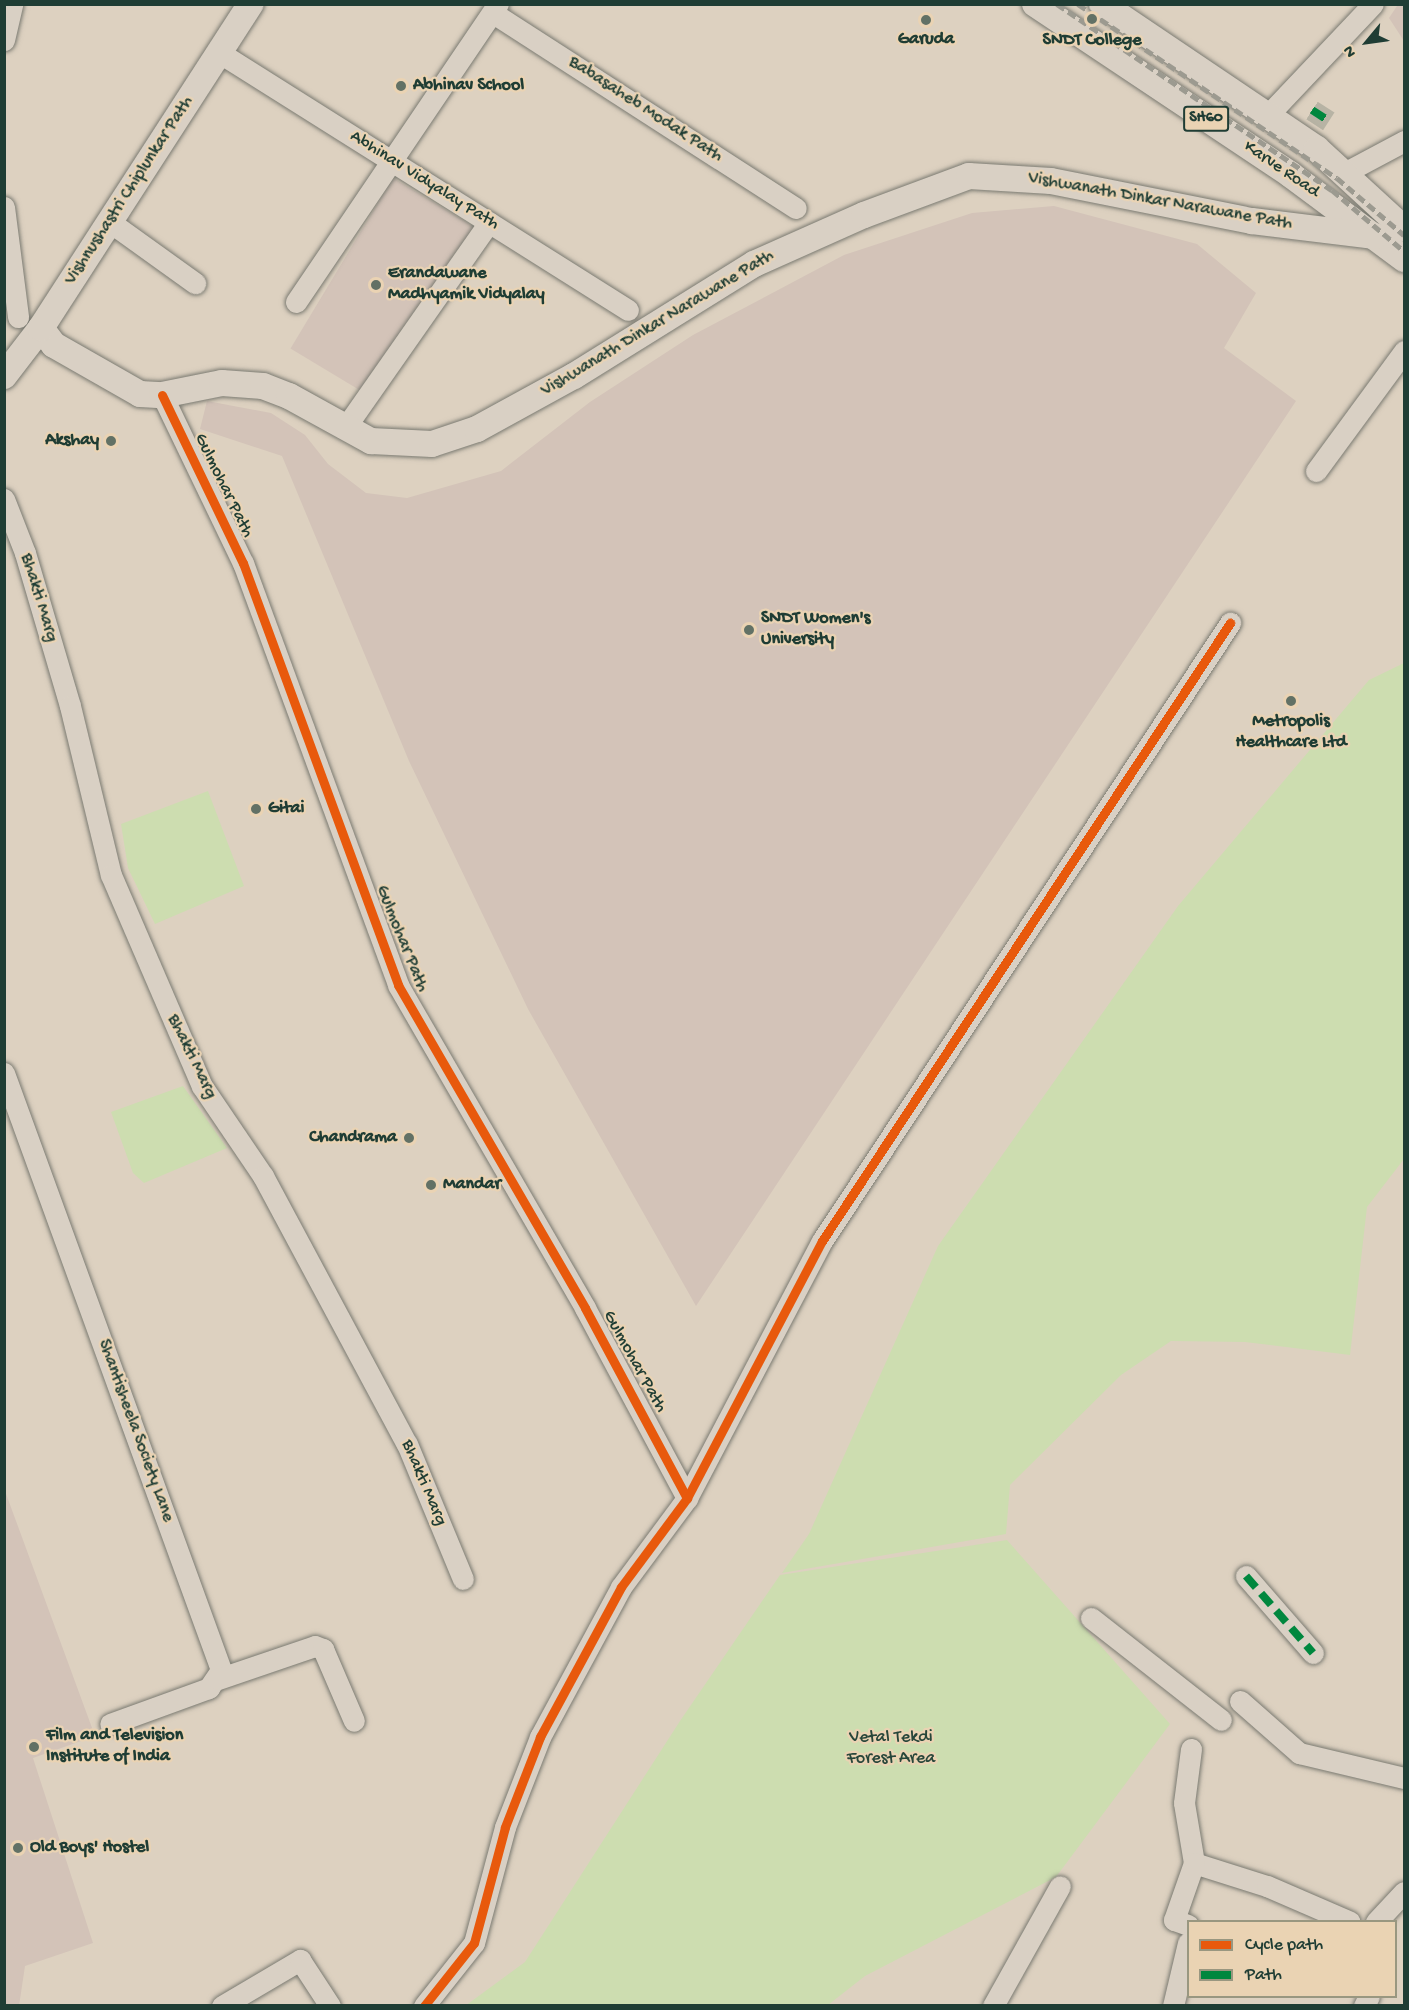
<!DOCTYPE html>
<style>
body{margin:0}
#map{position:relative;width:1409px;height:2010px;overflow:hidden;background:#ddd1c0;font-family:"Gochi Hand",sans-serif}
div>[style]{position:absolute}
.built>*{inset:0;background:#d3c3b8;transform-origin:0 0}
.green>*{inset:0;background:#cdddb0}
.minor-tunnel>*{height:21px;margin-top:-10.5px;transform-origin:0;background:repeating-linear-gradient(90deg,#b7b3a4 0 21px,transparent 0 31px)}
.roads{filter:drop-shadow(0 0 2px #7a7a71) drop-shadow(0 0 2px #7a7a71)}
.minor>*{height:21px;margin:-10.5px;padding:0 10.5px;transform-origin:10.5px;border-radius:10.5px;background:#d9d0c4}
.major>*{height:26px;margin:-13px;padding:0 13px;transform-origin:13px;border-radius:13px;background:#d9d0c4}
.rail>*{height:4.5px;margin-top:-2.25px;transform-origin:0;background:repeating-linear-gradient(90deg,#9c9a90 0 9px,transparent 0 13.5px)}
.quiet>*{height:8px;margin-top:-4px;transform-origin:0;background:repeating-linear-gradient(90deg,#00873e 0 15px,transparent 0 23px)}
.cycleway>*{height:9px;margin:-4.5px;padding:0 4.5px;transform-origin:4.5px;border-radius:4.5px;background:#e8590c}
.dots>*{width:16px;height:16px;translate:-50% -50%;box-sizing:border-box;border:3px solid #ead3b3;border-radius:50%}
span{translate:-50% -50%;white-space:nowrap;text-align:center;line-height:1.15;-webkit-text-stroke:4.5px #ead3b3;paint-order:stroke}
.shield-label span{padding:2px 4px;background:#ead3b3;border:2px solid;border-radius:4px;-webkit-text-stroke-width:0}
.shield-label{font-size:16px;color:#1f3d34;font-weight:700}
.poi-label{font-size:18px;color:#1f3d34;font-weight:700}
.left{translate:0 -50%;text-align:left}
.right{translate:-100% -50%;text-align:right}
.street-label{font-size:18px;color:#1f3d34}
.park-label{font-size:18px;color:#27463a}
.frame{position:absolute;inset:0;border:6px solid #1f3d34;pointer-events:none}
.legend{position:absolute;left:1187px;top:1920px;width:210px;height:78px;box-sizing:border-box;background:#ead3b3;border:2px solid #999780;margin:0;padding:8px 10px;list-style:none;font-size:18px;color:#1f3d34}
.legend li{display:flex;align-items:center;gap:12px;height:30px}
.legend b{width:30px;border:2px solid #999780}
.north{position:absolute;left:1337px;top:12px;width:60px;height:60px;-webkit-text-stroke:4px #ead3b3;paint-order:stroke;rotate:241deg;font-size:16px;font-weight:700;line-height:24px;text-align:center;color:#1f3d34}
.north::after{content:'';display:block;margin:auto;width:21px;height:27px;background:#1f3d34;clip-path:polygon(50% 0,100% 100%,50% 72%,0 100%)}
</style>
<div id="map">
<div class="built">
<i style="clip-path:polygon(1404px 5px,1404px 41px,1389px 18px,1397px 6px)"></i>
<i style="left:393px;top:178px;width:94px;height:199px;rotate:31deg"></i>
<i style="clip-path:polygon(1054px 206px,1197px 244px,1256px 293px,1224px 348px,1296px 401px,696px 1306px,528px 1009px,409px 761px,282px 456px,200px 429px,207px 401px,271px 413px,305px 435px,328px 464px,366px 493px,407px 498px,501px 471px,590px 402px,693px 335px,844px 255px,972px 213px)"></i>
<i style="clip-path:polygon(5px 1491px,95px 1736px,33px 1758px,93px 1943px,25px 1966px,19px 2006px,4px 2005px)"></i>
</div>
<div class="green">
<i style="clip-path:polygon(1404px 663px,1404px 1159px,1367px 1207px,1350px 1355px,1245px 1342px,1171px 1341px,1121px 1375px,1010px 1485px,1006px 1534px,782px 1573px,809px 1534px,938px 1246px,1178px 906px,1369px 680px)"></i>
<i style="clip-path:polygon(208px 791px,244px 886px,155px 924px,128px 868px,121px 824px)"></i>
<i style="clip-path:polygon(183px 1086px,227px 1148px,144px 1183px,133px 1173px,111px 1112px)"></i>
<i style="clip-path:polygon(1007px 1540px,1170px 1724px,1056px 1877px,865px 1976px,828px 2005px,465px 2006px,525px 1962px,680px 1721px,780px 1575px)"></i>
</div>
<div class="minor-tunnel">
<i style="left:1312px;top:110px;width:20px;rotate:33deg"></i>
</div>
<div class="roads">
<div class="minor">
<i style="left:493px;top:13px;width:360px;rotate:32.8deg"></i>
<i style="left:4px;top:40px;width:37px;rotate:-77deg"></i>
<i style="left:220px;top:53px;width:482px;rotate:32.2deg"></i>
<i style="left:1267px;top:116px;width:154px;rotate:-46.6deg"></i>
<i style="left:1346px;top:172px;width:66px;rotate:-28.1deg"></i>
<i style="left:4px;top:207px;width:111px;rotate:82.7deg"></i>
<i style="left:110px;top:222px;width:105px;rotate:35.7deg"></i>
<i style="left:296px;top:302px;width:360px;rotate:-55.9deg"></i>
<i style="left:162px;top:395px;width:187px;rotate:64.3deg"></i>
<i style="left:243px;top:563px;width:450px;rotate:69.8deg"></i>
<i style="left:398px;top:985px;width:373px;rotate:59.9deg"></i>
<i style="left:585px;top:1308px;width:216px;rotate:61.8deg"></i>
<i style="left:345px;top:428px;width:251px;rotate:-55deg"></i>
<i style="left:1316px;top:471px;width:149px;rotate:-53.7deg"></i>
<i style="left:4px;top:499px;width:58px;rotate:68.7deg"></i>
<i style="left:25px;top:553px;width:159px;rotate:73.6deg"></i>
<i style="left:70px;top:706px;width:174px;rotate:76.4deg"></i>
<i style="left:111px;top:875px;width:230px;rotate:66.7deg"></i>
<i style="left:202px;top:1086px;width:109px;rotate:55.9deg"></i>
<i style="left:263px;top:1176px;width:304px;rotate:61.8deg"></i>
<i style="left:407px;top:1444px;width:146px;rotate:67.5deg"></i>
<i style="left:4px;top:1073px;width:635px;rotate:70.02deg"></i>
<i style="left:221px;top:1670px;width:22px;rotate:124deg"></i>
<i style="left:209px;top:1688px;width:105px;rotate:160deg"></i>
<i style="left:1246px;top:1576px;width:102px;rotate:49deg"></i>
<i style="left:1091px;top:1618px;width:165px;rotate:38.1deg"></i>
<i style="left:218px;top:1679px;width:102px;rotate:-18.8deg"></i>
<i style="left:315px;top:1646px;width:9px;rotate:21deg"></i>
<i style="left:323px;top:1649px;width:78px;rotate:66.7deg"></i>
<i style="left:1240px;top:1701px;width:79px;rotate:41.4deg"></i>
<i style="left:1299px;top:1753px;width:108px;rotate:13.4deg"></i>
<i style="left:1191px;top:1749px;width:54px;rotate:97.4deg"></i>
<i style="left:1184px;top:1803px;width:61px;rotate:80.5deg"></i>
<i style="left:1194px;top:1863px;width:77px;rotate:17.5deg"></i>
<i style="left:1267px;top:1886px;width:90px;rotate:23.4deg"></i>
<i style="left:1376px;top:1922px;width:41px;rotate:-47deg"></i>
<i style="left:1188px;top:1925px;width:15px;rotate:-160deg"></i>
<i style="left:1174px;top:1920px;width:60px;rotate:-70.7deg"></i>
<i style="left:222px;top:2006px;width:91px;rotate:-30.5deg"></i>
<i style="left:300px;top:1960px;width:55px;rotate:56.9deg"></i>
<i style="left:424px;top:2006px;width:80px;rotate:-51.6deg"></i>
<i style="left:474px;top:1943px;width:120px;rotate:-75deg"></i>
<i style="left:505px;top:1827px;width:97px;rotate:-68.7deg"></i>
<i style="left:540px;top:1737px;width:170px;rotate:-61.6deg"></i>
<i style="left:621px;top:1587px;width:111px;rotate:-53.4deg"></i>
<i style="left:687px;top:1498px;width:290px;rotate:-62.3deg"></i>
<i style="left:822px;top:1241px;width:741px;rotate:-56.57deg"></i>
<i style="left:993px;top:2006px;width:137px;rotate:-60.8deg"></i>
<i style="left:1173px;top:2006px;width:65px;rotate:-76.6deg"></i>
<i style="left:1364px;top:2006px;width:11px;rotate:-63deg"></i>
</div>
<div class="major">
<i style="left:1035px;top:4px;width:308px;rotate:33.7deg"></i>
<i style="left:1291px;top:175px;width:141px;rotate:36.6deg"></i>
<i style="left:1102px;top:4px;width:259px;rotate:34deg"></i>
<i style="left:1317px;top:149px;width:118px;rotate:42.6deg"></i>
<i style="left:41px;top:328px;width:21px;rotate:53deg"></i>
<i style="left:54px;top:345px;width:99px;rotate:29.7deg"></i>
<i style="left:140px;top:394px;width:22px;rotate:3deg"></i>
<i style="left:162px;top:395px;width:61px;rotate:-11.3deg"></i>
<i style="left:222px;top:383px;width:41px;rotate:4.2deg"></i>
<i style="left:263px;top:386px;width:28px;rotate:21deg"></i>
<i style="left:289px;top:396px;width:94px;rotate:28.8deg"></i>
<i style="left:371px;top:441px;width:61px;rotate:2.8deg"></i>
<i style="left:432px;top:444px;width:47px;rotate:-18.4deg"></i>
<i style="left:477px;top:429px;width:111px;rotate:-28.7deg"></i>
<i style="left:574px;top:376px;width:212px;rotate:-31.9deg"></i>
<i style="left:754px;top:264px;width:120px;rotate:-24deg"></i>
<i style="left:864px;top:215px;width:112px;rotate:-20.4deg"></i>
<i style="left:969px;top:176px;width:82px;rotate:3.5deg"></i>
<i style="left:1051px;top:181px;width:205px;rotate:11.3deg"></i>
<i style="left:1252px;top:221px;width:124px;rotate:7deg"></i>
<i style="left:4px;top:376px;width:61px;rotate:-52.4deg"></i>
<i style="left:41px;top:328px;width:386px;rotate:-57.1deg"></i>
</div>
</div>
<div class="rail">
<i style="left:1057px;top:4px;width:332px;rotate:34.1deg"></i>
<i style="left:1332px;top:190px;width:94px;rotate:40.3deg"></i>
<i style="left:1078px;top:4px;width:312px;rotate:33.9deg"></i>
<i style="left:1337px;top:178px;width:88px;rotate:40.4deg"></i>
</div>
<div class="quiet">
<i style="left:1312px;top:110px;width:20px;rotate:33deg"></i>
<i style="left:1246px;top:1576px;width:102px;rotate:49deg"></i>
</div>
<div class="cycleway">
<i style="left:162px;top:395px;width:187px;rotate:64.3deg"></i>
<i style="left:243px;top:563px;width:450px;rotate:69.8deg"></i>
<i style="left:398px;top:985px;width:373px;rotate:59.9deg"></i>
<i style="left:585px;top:1308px;width:216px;rotate:61.8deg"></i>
<i style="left:424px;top:2006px;width:80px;rotate:-51.6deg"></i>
<i style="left:474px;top:1943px;width:120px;rotate:-75deg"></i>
<i style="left:505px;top:1827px;width:97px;rotate:-68.7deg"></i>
<i style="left:540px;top:1737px;width:170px;rotate:-61.6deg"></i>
<i style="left:621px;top:1587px;width:111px;rotate:-53.4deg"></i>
<i style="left:687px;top:1498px;width:290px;rotate:-62.3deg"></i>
<i style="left:822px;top:1241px;width:741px;rotate:-56.57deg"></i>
</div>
<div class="dots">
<i style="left:1092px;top:19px;background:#627165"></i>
<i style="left:926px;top:20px;background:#627165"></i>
<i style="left:401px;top:86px;background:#627165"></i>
<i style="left:376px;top:285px;background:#627165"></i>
<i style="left:111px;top:441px;background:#627165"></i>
<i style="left:749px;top:630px;background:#627165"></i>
<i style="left:1291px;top:701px;background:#627165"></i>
<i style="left:256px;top:809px;background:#627165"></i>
<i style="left:409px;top:1138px;background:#627165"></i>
<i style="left:431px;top:1185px;background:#627165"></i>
<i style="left:34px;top:1747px;background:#627165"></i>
<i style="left:18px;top:1848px;background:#627165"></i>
</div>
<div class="shield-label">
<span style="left:1206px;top:119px">SH60</span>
</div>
<div class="poi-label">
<span style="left:926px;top:40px">Garuda</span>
<span style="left:1092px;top:41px">SNDT College</span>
<span class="left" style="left:413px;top:86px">Abhinav School</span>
<span class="left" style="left:388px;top:285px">Erandawane<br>Madhyamik Vidyalay</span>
<span class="right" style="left:99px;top:441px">Akshay</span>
<span class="left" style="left:761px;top:630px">SNDT Women's<br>University</span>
<span style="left:1291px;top:733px">Metropolis<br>Healthcare Ltd</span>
<span class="left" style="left:268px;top:809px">Gitai</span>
<span class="right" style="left:397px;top:1138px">Chandrama</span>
<span class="left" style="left:443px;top:1185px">Mandar</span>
<span class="left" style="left:46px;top:1747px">Film and Television<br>Institute of India</span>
<span class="left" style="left:30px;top:1848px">Old Boys' Hostel</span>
</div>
<div class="street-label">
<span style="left:645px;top:110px;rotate:33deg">Babasaheb Modak Path</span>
<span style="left:1281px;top:170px;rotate:34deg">Karve Road</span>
<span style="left:424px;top:181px;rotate:32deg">Abhinav Vidyalay Path</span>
<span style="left:130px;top:191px;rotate:-57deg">Vishnushastri Chiplunkar Path</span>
<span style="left:1160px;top:202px;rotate:10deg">Vishwanath Dinkar Narawane Path</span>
<span style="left:658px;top:324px;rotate:-31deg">Vishwanath Dinkar Narawane Path</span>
<span style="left:223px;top:486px;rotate:64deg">Gulmohar Path</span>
<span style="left:38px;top:598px;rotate:73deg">Bhakti Marg</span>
<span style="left:401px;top:939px;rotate:68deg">Gulmohar Path</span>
<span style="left:191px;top:1057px;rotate:64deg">Bhakti Marg</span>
<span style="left:634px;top:1362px;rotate:61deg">Gulmohar Path</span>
<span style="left:135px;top:1431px;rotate:70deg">Shantisheela Society Lane</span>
<span style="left:423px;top:1483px;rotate:67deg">Bhakti Marg</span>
</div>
<div class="park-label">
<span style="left:891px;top:1749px">Vetal Tekdi<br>Forest Area</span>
</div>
<div class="frame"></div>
<ul class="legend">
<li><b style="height:8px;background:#e8590c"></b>Cycle path</li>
<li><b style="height:8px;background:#00873e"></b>Path</li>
</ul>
<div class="north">N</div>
</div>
